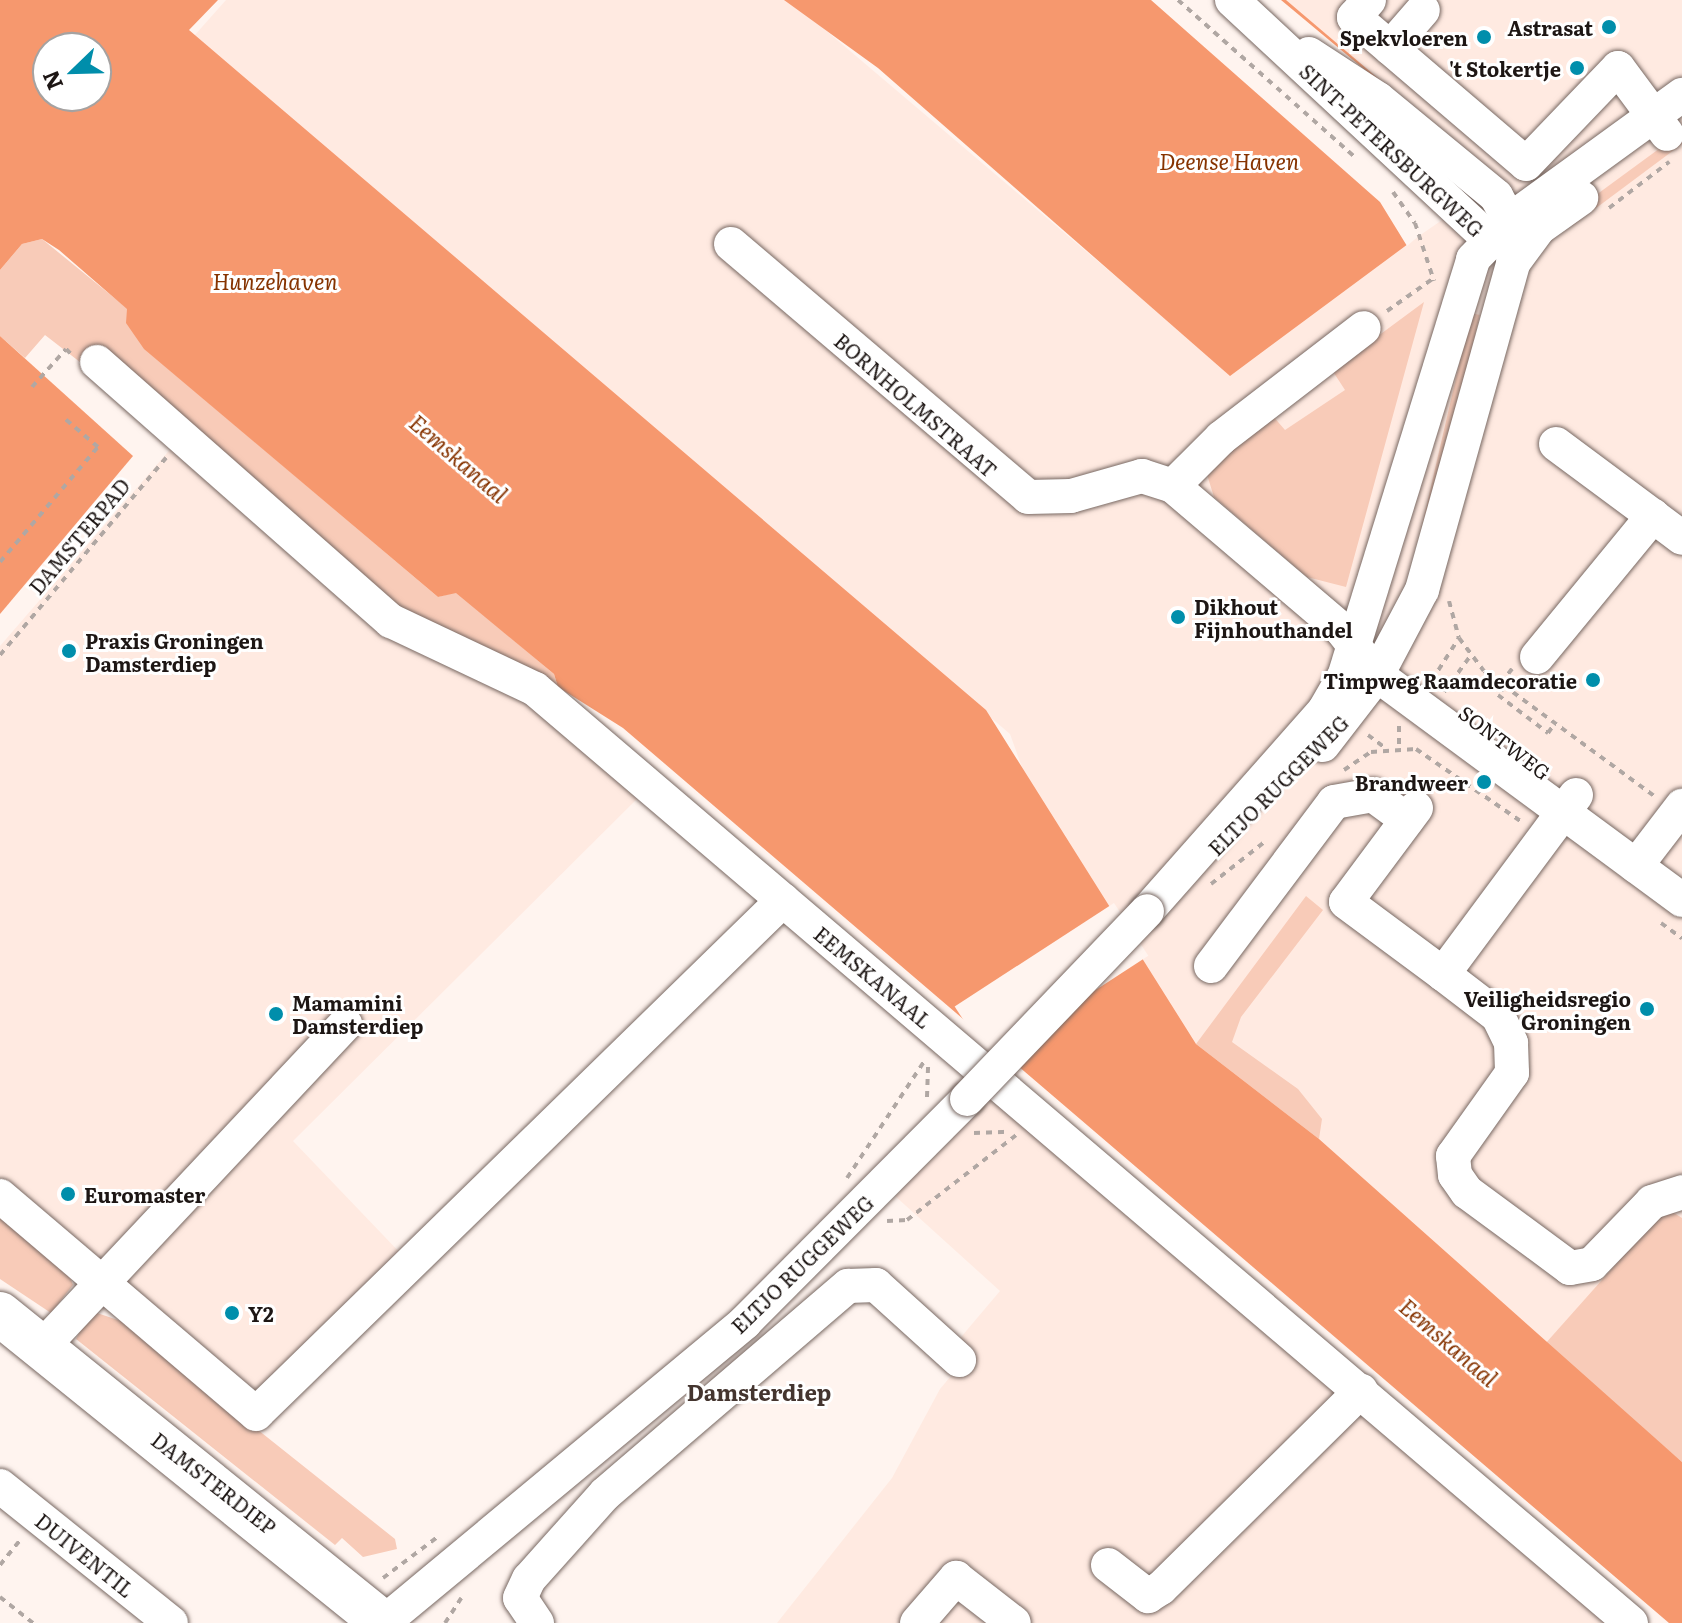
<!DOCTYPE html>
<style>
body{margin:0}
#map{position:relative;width:1682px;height:1623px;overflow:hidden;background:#fff4ef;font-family:Literata,serif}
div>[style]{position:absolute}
.built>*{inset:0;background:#ffeae1}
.green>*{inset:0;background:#f8cbb8;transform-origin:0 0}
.water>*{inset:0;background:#f6986e}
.pier>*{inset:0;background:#fff4ef;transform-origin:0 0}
.path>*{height:4px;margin-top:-2px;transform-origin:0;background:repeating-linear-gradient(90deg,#b0a7a3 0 6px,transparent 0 12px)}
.roads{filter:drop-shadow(0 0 2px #786862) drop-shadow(0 0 2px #786862)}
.minor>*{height:34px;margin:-17px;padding:0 17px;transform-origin:17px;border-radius:17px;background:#fff}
.major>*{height:44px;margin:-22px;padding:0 22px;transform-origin:22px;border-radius:22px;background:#fff}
.bridges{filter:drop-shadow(0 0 2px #786862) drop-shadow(0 0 2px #786862)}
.minor-bridge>*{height:34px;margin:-17px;padding:0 17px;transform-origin:17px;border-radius:17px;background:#fff}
.dots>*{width:22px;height:22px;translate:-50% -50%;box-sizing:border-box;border:4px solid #fff;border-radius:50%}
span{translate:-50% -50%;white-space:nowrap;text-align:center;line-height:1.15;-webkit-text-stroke:6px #fff;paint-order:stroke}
.poi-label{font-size:20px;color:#1d1614;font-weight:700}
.right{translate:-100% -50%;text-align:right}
.left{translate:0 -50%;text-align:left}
.street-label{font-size:20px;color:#1d1614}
.water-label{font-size:22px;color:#863300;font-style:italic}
.neighbourhood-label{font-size:22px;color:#44352f;font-weight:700}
.north{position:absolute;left:32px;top:32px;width:80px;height:80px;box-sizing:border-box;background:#fff;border:2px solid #a5a2a1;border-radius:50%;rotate:247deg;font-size:22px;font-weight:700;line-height:32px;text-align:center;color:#1d1614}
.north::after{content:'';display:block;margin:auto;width:28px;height:36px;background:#008eab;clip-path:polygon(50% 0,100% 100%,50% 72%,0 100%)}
</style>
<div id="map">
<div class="built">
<i style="clip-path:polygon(226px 0,790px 0,1226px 370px,1455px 211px,1236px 0,1682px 0,1682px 1461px,1090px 956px,1010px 734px,194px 36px)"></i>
<i style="clip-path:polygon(180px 438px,552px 701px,649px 787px,293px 1141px,405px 1258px,253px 1404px,0 1192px,0 646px)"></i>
<i style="clip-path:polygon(990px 1075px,1627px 1623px,777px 1623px,892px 1478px,940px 1389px,968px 1356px,956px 1343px,1000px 1291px,884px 1186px)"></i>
</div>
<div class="green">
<i style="clip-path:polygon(1682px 132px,1682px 144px,1572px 226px,1566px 217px)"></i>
<i style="clip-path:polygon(42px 239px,128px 309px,145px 349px,438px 597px,456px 592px,554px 674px,558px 687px,425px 629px,45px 335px,25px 358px,0 336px,0 270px,22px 244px)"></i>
<i style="clip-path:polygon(1424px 302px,1346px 587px,1307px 577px,1214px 497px,1204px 465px,1272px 415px,1285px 430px,1345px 390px,1332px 370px)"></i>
<i style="left:1471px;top:313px;width:9px;height:309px;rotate:13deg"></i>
<i style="clip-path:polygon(1306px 896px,1323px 910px,1241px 1017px,1232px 1042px,1298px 1089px,1322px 1119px,1319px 1139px,1196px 1044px)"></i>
<i style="clip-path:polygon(1666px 1208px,1682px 1218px,1682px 1462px,1545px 1344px)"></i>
<i style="clip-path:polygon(0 1215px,67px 1269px,73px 1285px,51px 1313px,0 1279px)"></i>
<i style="clip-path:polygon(91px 1311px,121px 1321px,395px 1539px,397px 1549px,363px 1557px,342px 1538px,335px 1545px,76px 1339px)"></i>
</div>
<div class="water">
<i style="clip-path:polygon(evenodd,0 0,218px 0,189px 30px,986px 710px,1196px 1044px,1319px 1139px,1682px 1462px,1682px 1623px,1669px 1623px,623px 728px,558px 687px,554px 674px,456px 593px,438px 597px,144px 349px,126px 323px,127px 309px,59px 250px,42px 239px,22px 244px,0 270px,0 0,48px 48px,96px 48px,96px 96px,48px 96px,48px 48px)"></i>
<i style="clip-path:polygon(784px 0,1286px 0,1487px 171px,1408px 244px,1230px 376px,878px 68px)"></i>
<i style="clip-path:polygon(0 336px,133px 456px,0 614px)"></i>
</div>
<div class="pier">
<i style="clip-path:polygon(1151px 0,1281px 0,1490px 174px,1407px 246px,1380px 202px)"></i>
<i style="left:1114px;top:903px;width:63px;height:190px;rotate:57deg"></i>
</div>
<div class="path">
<i style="left:1178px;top:0;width:239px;rotate:41.6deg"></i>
<i style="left:1393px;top:192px;width:38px;rotate:55deg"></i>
<i style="left:1415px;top:223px;width:61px;rotate:71.9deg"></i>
<i style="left:1609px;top:208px;width:76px;rotate:-37.5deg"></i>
<i style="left:1387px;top:311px;width:57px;rotate:-35.1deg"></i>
<i style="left:32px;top:387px;width:51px;rotate:-48.2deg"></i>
<i style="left:66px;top:349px;width:7px;rotate:45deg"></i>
<i style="left:0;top:562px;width:151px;rotate:-49.6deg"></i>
<i style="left:98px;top:447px;width:45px;rotate:-139.5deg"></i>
<i style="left:1449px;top:601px;width:38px;rotate:75deg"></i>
<i style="left:1459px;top:638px;width:41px;rotate:52.9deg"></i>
<i style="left:1484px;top:671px;width:211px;rotate:36.3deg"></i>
<i style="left:0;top:655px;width:258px;rotate:-49.9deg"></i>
<i style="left:1432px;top:680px;width:50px;rotate:-57.3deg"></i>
<i style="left:1501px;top:683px;width:18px;rotate:-52deg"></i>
<i style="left:1505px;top:686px;width:11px;rotate:128deg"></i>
<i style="left:1498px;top:695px;width:63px;rotate:37.2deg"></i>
<i style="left:1548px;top:733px;width:12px;rotate:-55deg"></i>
<i style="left:1444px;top:692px;width:46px;rotate:-53.9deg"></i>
<i style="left:1399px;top:726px;width:21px;rotate:90deg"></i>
<i style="left:1368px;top:735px;width:21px;rotate:37deg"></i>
<i style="left:1344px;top:770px;width:32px;rotate:-34deg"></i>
<i style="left:1371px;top:752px;width:45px;rotate:-3.8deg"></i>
<i style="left:1416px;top:749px;width:129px;rotate:34.6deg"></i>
<i style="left:1211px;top:884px;width:71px;rotate:-38.2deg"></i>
<i style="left:1661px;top:923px;width:26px;rotate:36deg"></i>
<i style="left:927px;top:1097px;width:35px;rotate:-88deg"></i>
<i style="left:974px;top:1133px;width:35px;rotate:-2deg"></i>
<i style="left:847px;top:1178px;width:141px;rotate:-56.5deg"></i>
<i style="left:887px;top:1221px;width:20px;rotate:-3deg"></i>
<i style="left:907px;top:1220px;width:138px;rotate:-37.9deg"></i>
<i style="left:0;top:1565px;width:33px;rotate:-51deg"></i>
<i style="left:383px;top:1578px;width:70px;rotate:-36.9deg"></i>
<i style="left:0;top:1597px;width:42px;rotate:38.2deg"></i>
<i style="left:445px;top:1623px;width:30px;rotate:-57deg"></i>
</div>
<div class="roads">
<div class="minor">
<i style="left:1232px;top:0;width:351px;rotate:42.9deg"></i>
<i style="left:1489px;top:239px;width:20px;rotate:18deg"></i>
<i style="left:1369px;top:0;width:23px;rotate:131deg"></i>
<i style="left:1354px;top:17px;width:226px;rotate:40.5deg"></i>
<i style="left:1526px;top:164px;width:133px;rotate:-46.2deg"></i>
<i style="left:1618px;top:68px;width:82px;rotate:53.4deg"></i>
<i style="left:1390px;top:48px;width:50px;rotate:-49deg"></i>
<i style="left:1309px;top:54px;width:82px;rotate:33.1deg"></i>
<i style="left:1378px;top:99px;width:153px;rotate:39.4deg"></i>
<i style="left:1496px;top:196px;width:47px;rotate:60.7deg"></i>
<i style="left:731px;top:244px;width:390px;rotate:40.4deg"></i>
<i style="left:1028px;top:497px;width:43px;rotate:-1.3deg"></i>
<i style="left:1071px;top:496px;width:74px;rotate:-15.7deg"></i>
<i style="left:1142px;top:476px;width:33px;rotate:18deg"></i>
<i style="left:1173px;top:486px;width:221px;rotate:40.4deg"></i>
<i style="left:1341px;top:629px;width:58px;rotate:52deg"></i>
<i style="left:1377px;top:675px;width:379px;rotate:36.4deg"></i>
<i style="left:97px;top:362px;width:392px;rotate:41.4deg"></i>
<i style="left:391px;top:621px;width:159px;rotate:25.3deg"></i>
<i style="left:535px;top:689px;width:1440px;rotate:40.44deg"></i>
<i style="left:1556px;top:444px;width:121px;rotate:36.6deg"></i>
<i style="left:1173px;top:486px;width:68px;rotate:-45deg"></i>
<i style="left:1221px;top:438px;width:180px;rotate:-37.6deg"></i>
<i style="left:1537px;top:657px;width:183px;rotate:-50.6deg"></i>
<i style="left:1653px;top:516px;width:36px;rotate:37deg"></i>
<i style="left:1323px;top:745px;width:88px;rotate:-52.4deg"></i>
<i style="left:1377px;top:675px;width:96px;rotate:-62.1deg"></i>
<i style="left:1422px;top:590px;width:339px;rotate:-74.4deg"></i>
<i style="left:1513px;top:263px;width:44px;rotate:-53.4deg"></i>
<i style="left:1539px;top:228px;width:52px;rotate:-35.5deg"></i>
<i style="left:1576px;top:795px;width:223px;rotate:126.6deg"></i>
<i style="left:1443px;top:974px;width:69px;rotate:37.4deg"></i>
<i style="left:1498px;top:1016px;width:30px;rotate:64deg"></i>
<i style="left:1511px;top:1043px;width:30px;rotate:88deg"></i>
<i style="left:1512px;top:1073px;width:102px;rotate:125.4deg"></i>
<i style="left:1453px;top:1156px;width:19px;rotate:84deg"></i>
<i style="left:1455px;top:1175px;width:21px;rotate:55deg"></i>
<i style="left:1467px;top:1192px;width:128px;rotate:36.4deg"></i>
<i style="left:1570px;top:1268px;width:22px;rotate:-10deg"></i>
<i style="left:1592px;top:1264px;width:86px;rotate:-45.9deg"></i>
<i style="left:1652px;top:1202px;width:32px;rotate:-18deg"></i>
<i style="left:1416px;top:808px;width:117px;rotate:126.7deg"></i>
<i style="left:1346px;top:902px;width:121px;rotate:36.6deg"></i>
<i style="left:1636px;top:866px;width:76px;rotate:-52.5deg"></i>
<i style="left:1147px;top:911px;width:267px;rotate:-48.5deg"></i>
<i style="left:1324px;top:711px;width:39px;rotate:-60deg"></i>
<i style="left:1344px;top:677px;width:437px;rotate:-72.8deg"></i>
<i style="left:1473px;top:259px;width:59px;rotate:-45.7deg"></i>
<i style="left:1514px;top:217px;width:208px;rotate:-36deg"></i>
<i style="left:1211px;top:966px;width:205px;rotate:-53.1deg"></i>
<i style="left:1334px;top:802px;width:40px;rotate:-10deg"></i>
<i style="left:1373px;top:795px;width:42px;rotate:36.3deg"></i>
<i style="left:0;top:1196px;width:336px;rotate:40.4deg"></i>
<i style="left:256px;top:1414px;width:736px;rotate:-44.28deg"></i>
<i style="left:42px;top:1347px;width:443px;rotate:-46.8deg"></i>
<i style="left:0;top:1486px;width:219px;rotate:38.7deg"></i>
<i style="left:1108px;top:1565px;width:51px;rotate:37.8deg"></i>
<i style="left:1148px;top:1596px;width:15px;rotate:-32deg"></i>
<i style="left:1161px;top:1588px;width:281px;rotate:-44.6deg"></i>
<i style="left:383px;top:1623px;width:471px;rotate:-39.7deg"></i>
<i style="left:745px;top:1322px;width:315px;rotate:-45.1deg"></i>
<i style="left:537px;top:1623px;width:30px;rotate:-124deg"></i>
<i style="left:520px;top:1598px;width:21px;rotate:-65deg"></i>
<i style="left:529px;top:1579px;width:114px;rotate:-48.2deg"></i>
<i style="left:605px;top:1494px;width:320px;rotate:-40.6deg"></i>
<i style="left:848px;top:1286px;width:28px;rotate:-2deg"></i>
<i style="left:876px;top:1285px;width:112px;rotate:42.1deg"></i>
<i style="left:917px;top:1623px;width:60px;rotate:-49.1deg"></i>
<i style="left:956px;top:1578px;width:73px;rotate:37.8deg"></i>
</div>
<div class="major">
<i style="left:0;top:1314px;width:492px;rotate:38.9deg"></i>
</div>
</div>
<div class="bridges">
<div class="minor-bridge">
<i style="left:967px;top:1099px;width:260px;rotate:-46.2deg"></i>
</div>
</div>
<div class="dots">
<i style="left:1609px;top:27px;background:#008eab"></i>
<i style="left:1484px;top:37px;background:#008eab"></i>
<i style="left:1577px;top:68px;background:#008eab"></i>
<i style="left:1178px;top:617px;background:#008eab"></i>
<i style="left:69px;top:651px;background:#008eab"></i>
<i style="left:1593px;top:680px;background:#008eab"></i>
<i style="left:1484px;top:782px;background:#008eab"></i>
<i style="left:1647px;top:1009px;background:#008eab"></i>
<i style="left:276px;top:1014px;background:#008eab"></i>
<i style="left:68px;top:1194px;background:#008eab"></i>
<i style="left:232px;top:1313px;background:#008eab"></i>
</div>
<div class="poi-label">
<span class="right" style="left:1593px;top:27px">Astrasat</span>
<span class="right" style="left:1468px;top:37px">Spekvloeren</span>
<span class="right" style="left:1561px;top:68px">'t Stokertje</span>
<span class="left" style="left:1194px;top:618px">Dikhout<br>Fijnhouthandel</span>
<span class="left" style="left:85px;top:652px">Praxis Groningen<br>Damsterdiep</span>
<span class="right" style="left:1577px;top:680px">Timpweg Raamdecoratie</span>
<span class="right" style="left:1468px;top:782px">Brandweer</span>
<span class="right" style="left:1631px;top:1010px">Veiligheidsregio<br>Groningen</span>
<span class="left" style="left:292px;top:1014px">Mamamini<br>Damsterdiep</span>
<span class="left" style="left:84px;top:1194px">Euromaster</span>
<span class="left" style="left:248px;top:1313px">Y2</span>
</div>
<div class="street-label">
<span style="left:1392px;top:150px;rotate:43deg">SINT-PETERSBURGWEG</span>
<span style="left:916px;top:405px;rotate:41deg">BORNHOLMSTRAAT</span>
<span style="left:79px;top:536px;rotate:-50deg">DAMSTERPAD</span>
<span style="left:1505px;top:742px;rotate:37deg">SONTWEG</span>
<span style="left:1278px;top:785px;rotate:-45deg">ELTJO RUGGEWEG</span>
<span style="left:873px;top:977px;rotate:40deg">EEMSKANAAL</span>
<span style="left:802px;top:1264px;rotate:-44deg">ELTJO RUGGEWEG</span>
<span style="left:214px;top:1483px;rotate:38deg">DAMSTERDIEP</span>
<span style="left:85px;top:1555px;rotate:39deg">DUIVENTIL</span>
</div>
<div class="water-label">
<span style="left:1229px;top:161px">Deense Haven</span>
<span style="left:275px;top:281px">Hunzehaven</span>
<span style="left:459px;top:458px;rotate:41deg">Eemskanaal</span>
<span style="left:1449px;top:1342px;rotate:41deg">Eemskanaal</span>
</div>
<div class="neighbourhood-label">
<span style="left:759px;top:1392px">Damsterdiep</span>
</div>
<div class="north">N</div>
</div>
